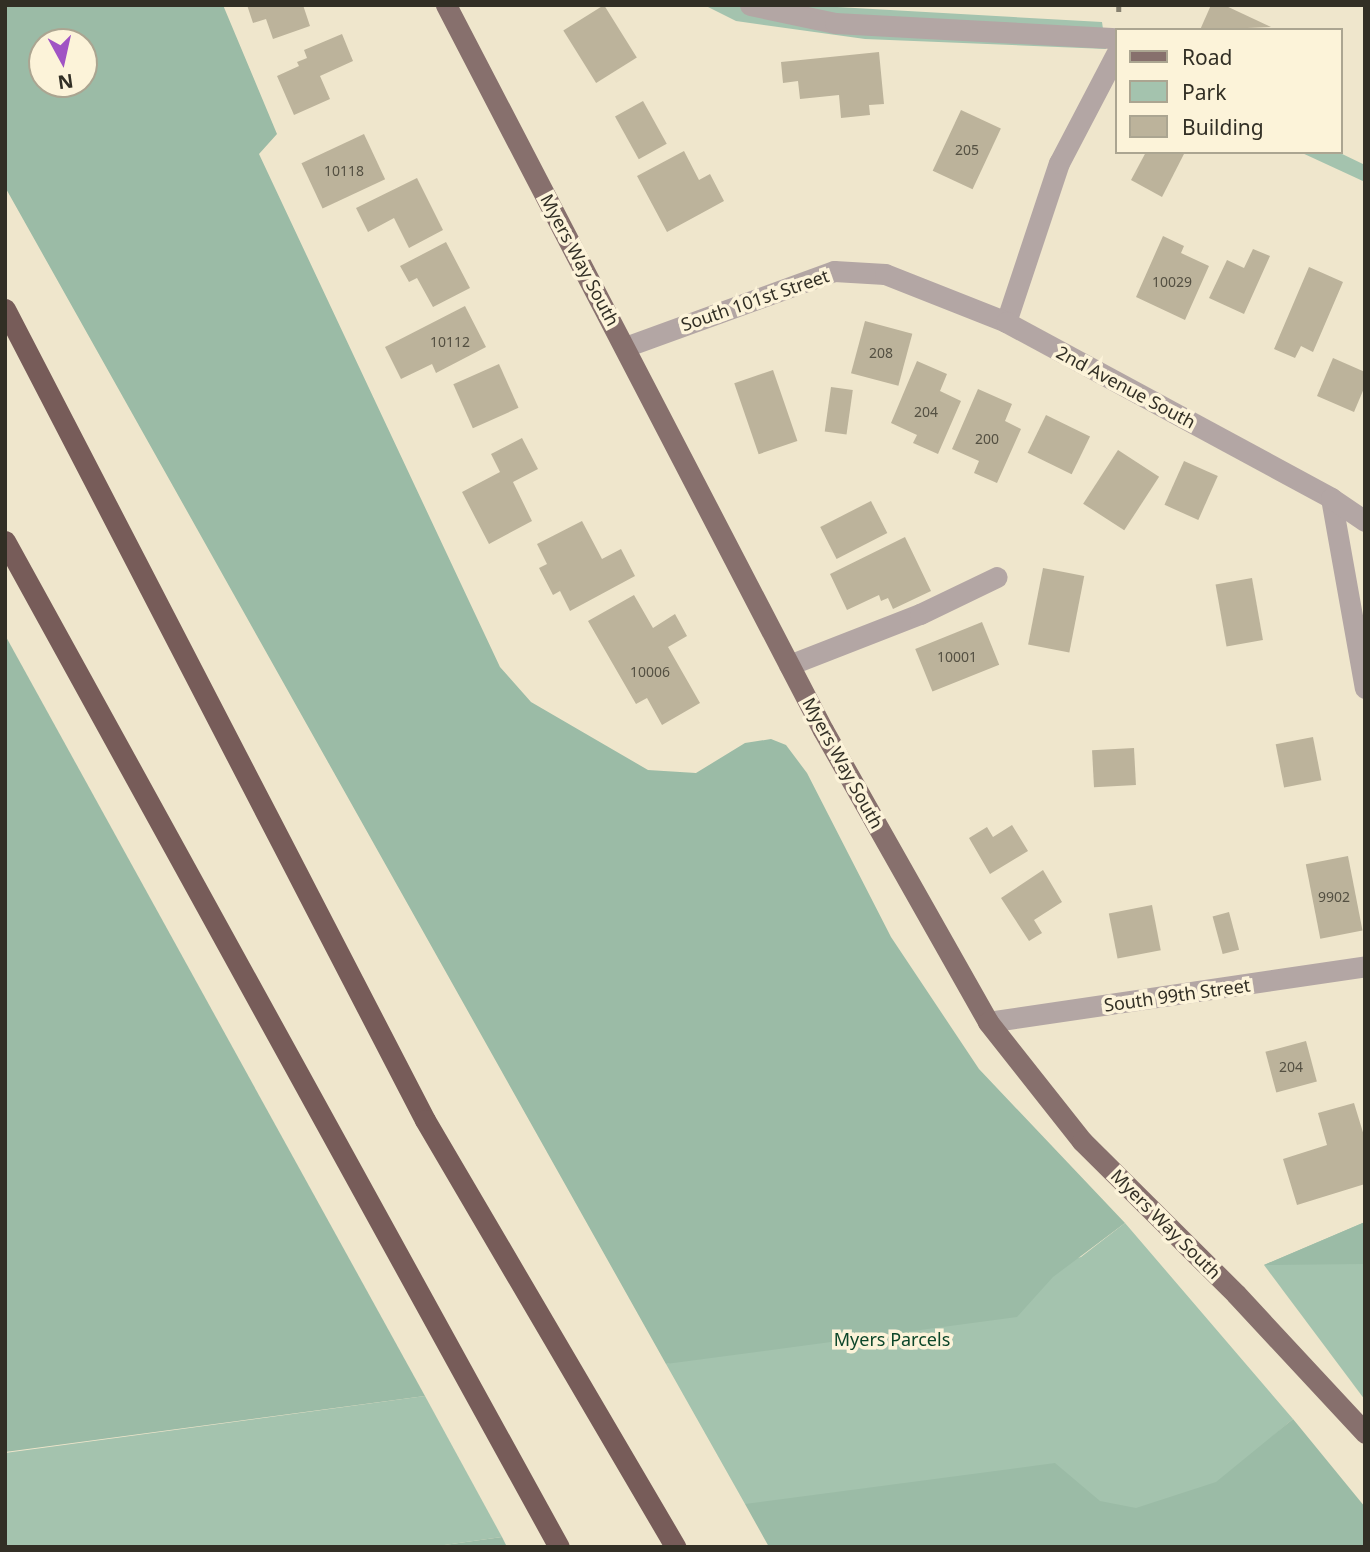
<!DOCTYPE html>
<style>
body{margin:0}
#map{position:relative;width:1370px;height:1552px;overflow:hidden;background:#efe6cc;font-family:"Noto Sans",sans-serif}
div>[style]{position:absolute}
.green>*{inset:0;background:#a4c3ae}
.forest>*{inset:0;background:#9bbba6}
.building>*{inset:0;background:#bcb39b;transform-origin:0 0}
.path>*{height:4.5px;margin-top:-2.25px;transform-origin:0;background:repeating-linear-gradient(90deg,#878170 0 7px,transparent 0 10.5px)}
.minor>*{height:21px;margin:-10.5px;padding:0 10.5px;transform-origin:10.5px;border-radius:10.5px;background:#b3a6a4}
.major>*{height:21px;margin:-10.5px;padding:0 10.5px;transform-origin:10.5px;border-radius:10.5px;background:#87706d}
.highway>*{height:21px;margin:-10.5px;padding:0 10.5px;transform-origin:10.5px;border-radius:10.5px;background:#775c59}
span{translate:-50% -50%;white-space:nowrap;text-align:center;line-height:1.15;-webkit-text-stroke:7px #fcf3d9;paint-order:stroke}
.number-label{font-size:14px;color:#545042}
.number-label span{-webkit-text-stroke-width:0}
.street-label{font-size:18px;color:#322f25}
.park-label{font-size:18px;color:#0c4629}
.frame{position:absolute;inset:0;border:7px solid #322f25;pointer-events:none}
.legend{position:absolute;left:1115px;top:28px;width:228px;height:126px;box-sizing:border-box;background:#fcf3d9;border:2px solid #aba591;margin:0;padding:9px 12px;list-style:none;font-size:21px;color:#322f25}
.legend li{display:flex;align-items:center;gap:14px;height:35px}
.legend b{width:35px;border:2px solid #aba591}
.north{position:absolute;left:28px;top:28px;width:70px;height:70px;box-sizing:border-box;background:#fcf3d9;border:2px solid #aba591;border-radius:50%;rotate:172deg;font-size:19px;font-weight:700;line-height:28px;text-align:center;color:#322f25}
.north::after{content:'';display:block;margin:auto;width:24px;height:32px;background:#a053c4;clip-path:polygon(50% 0,100% 100%,50% 72%,0 100%)}
</style>
<div id="map">
<div class="green">
<i style="clip-path:polygon(704px 5px,802px 5px,1102px 22px,1106px 49px,865px 39px,736px 21px)"></i>
<i style="clip-path:polygon(1300px 152px,1338px 152px,1365px 165px,1365px 182px)"></i>
<i style="clip-path:polygon(1365px 1222px,1365px 1400px,1264px 1265px)"></i>
<i style="clip-path:polygon(1125px 1223px,1293px 1419px,1273px 1436px,1352px 1547px,745px 1504px,666px 1364px,1081px 1257px)"></i>
<i style="clip-path:polygon(425px 1396px,502px 1537px,430px 1547px,5px 1547px,5px 1453px)"></i>
</div>
<div class="forest">
<i style="clip-path:polygon(evenodd,5px 5px,223px 5px,277px 134px,259px 154px,500px 667px,531px 702px,648px 770px,696px 773px,745px 743px,771px 739px,786px 745px,807px 773px,891px 937px,979px 1069px,1125px 1223px,1053px 1277px,1017px 1317px,666px 1364px,5px 187px,5px 5px,42px 42px,84px 42px,84px 84px,42px 84px,42px 42px)"></i>
<i style="clip-path:polygon(5px 635px,425px 1396px,5px 1452px)"></i>
<i style="clip-path:polygon(1365px 1222px,1365px 1264px,1264px 1265px)"></i>
<i style="clip-path:polygon(1293px 1419px,1365px 1507px,1365px 1547px,769px 1547px,745px 1504px,1055px 1463px,1100px 1501px,1136px 1508px,1216px 1482px)"></i>
<i style="clip-path:polygon(502px 1537px,507px 1547px,430px 1547px)"></i>
</div>
<div class="building">
<i style="clip-path:polygon(247px 5px,303px 5px,310px 26px,273px 39px,266px 19px,253px 23px)"></i>
<i style="left:604px;top:5px;width:62px;height:48px;rotate:58deg"></i>
<i style="clip-path:polygon(1211px 5px,1224px 5px,1271px 27px,1200px 30px)"></i>
<i style="clip-path:polygon(342px 34px,353px 61px,320px 76px,330px 99px,294px 115px,277px 76px,299px 66px,297px 62px,307px 58px,304px 50px)"></i>
<i style="clip-path:polygon(879px 52px,884px 104px,869px 105px,870px 115px,841px 118px,839px 95px,800px 99px,798px 81px,783px 83px,781px 62px)"></i>
<i style="left:643px;top:101px;width:49px;height:32px;rotate:61deg"></i>
<i style="left:961px;top:110px;width:44px;height:67px;rotate:25deg"></i>
<i style="left:364px;top:134px;width:50px;height:69px;rotate:65deg"></i>
<i style="clip-path:polygon(684px 151px,699px 180px,710px 174px,724px 201px,667px 232px,637px 176px)"></i>
<i style="clip-path:polygon(1146px 152px,1185px 152px,1162px 197px,1131px 180px)"></i>
<i style="clip-path:polygon(417px 178px,443px 230px,409px 248px,394px 218px,368px 232px,356px 208px)"></i>
<i style="clip-path:polygon(1163px 236px,1184px 246px,1181px 253px,1209px 266px,1185px 320px,1136px 297px)"></i>
<i style="clip-path:polygon(446px 242px,470px 288px,433px 307px,417px 278px,409px 282px,400px 266px)"></i>
<i style="clip-path:polygon(1253px 249px,1270px 256px,1244px 314px,1209px 298px,1227px 260px,1244px 268px)"></i>
<i style="clip-path:polygon(1309px 267px,1343px 282px,1313px 352px,1301px 346px,1295px 358px,1274px 349px)"></i>
<i style="clip-path:polygon(465px 306px,486px 347px,436px 373px,432px 364px,401px 379px,385px 347px)"></i>
<i style="left:865px;top:321px;width:49px;height:54px;rotate:15deg"></i>
<i style="clip-path:polygon(1333px 358px,1365px 372px,1365px 386px,1354px 412px,1317px 396px)"></i>
<i style="clip-path:polygon(917px 361px,947px 374px,940px 391px,961px 401px,938px 454px,913px 443px,917px 435px,891px 423px)"></i>
<i style="left:499px;top:364px;width:48px;height:50px;rotate:66deg"></i>
<i style="left:773px;top:370px;width:75px;height:41px;rotate:71deg"></i>
<i style="left:831px;top:387px;width:22px;height:45px;rotate:8deg"></i>
<i style="clip-path:polygon(978px 389px,1012px 404px,1005px 421px,1021px 429px,997px 483px,974px 473px,979px 461px,952px 449px)"></i>
<i style="left:1046px;top:415px;width:49px;height:42px;rotate:26deg"></i>
<i style="clip-path:polygon(522px 438px,538px 469px,513px 482px,532px 521px,489px 544px,462px 492px,500px 472px,491px 454px)"></i>
<i style="left:1118px;top:450px;width:49px;height:64px;rotate:33deg"></i>
<i style="left:1184px;top:461px;width:37px;height:48px;rotate:24deg"></i>
<i style="left:871px;top:501px;width:36px;height:57px;rotate:63deg"></i>
<i style="clip-path:polygon(582px 521px,602px 559px,621px 549px,635px 576px,570px 611px,560px 591px,553px 595px,539px 568px,547px 564px,537px 544px)"></i>
<i style="clip-path:polygon(905px 537px,931px 591px,893px 609px,888px 598px,881px 601px,879px 595px,847px 610px,830px 574px)"></i>
<i style="left:1043px;top:568px;width:42px;height:78px;rotate:11deg"></i>
<i style="left:1252px;top:578px;width:63px;height:37px;rotate:80deg"></i>
<i style="clip-path:polygon(634px 595px,653px 628px,675px 614px,687px 636px,668px 647px,700px 703px,662px 725px,647px 698px,636px 704px,588px 621px)"></i>
<i style="left:982px;top:622px;width:46px;height:72px;rotate:68deg"></i>
<i style="left:1313px;top:737px;width:44px;height:38px;rotate:79deg"></i>
<i style="left:1134px;top:748px;width:37px;height:42px;rotate:87deg"></i>
<i style="clip-path:polygon(1012px 825px,1028px 851px,990px 874px,969px 838px,987px 827px,993px 837px)"></i>
<i style="left:1348px;top:856px;width:76px;height:43px;rotate:79deg"></i>
<i style="clip-path:polygon(1043px 870px,1062px 902px,1034px 920px,1042px 933px,1029px 941px,1001px 898px)"></i>
<i style="left:1152px;top:905px;width:46px;height:44px;rotate:79deg"></i>
<i style="left:1229px;top:912px;width:39px;height:17px;rotate:75deg"></i>
<i style="left:1306px;top:1041px;width:42px;height:42px;rotate:75deg"></i>
<i style="clip-path:polygon(1354px 1103px,1365px 1139px,1365px 1184px,1297px 1205px,1283px 1159px,1327px 1145px,1318px 1113px)"></i>
</div>
<div class="path">
<i style="left:1119px;top:5px;width:10px;rotate:90deg"></i>
</div>
<div class="minor">
<i style="left:750px;top:5px;width:87px;rotate:12deg"></i>
<i style="left:835px;top:23px;width:281px;rotate:3.1deg"></i>
<i style="left:1006px;top:322px;width:168px;rotate:-71.6deg"></i>
<i style="left:1059px;top:163px;width:123px;rotate:-62.4deg"></i>
<i style="left:625px;top:347px;width:222px;rotate:-20deg"></i>
<i style="left:834px;top:271px;width:51px;rotate:3.4deg"></i>
<i style="left:885px;top:274px;width:130px;rotate:21.6deg"></i>
<i style="left:1006px;top:322px;width:370px;rotate:28.4deg"></i>
<i style="left:1331px;top:498px;width:193px;rotate:79.9deg"></i>
<i style="left:1331px;top:498px;width:41px;rotate:34.1deg"></i>
<i style="left:789px;top:665px;width:141px;rotate:-21.3deg"></i>
<i style="left:920px;top:614px;width:85px;rotate:-25.7deg"></i>
<i style="left:988px;top:1022px;width:381px;rotate:-8.4deg"></i>
</div>
<div class="major">
<i style="left:446px;top:5px;width:817px;rotate:62.53deg"></i>
<i style="left:823px;top:730px;width:335px;rotate:60.5deg"></i>
<i style="left:988px;top:1022px;width:152px;rotate:51.7deg"></i>
<i style="left:1082px;top:1141px;width:217px;rotate:44.8deg"></i>
<i style="left:1236px;top:1294px;width:190px;rotate:47.1deg"></i>
</div>
<div class="highway">
<i style="left:5px;top:309px;width:913px;rotate:62.62deg"></i>
<i style="left:425px;top:1120px;width:495px;rotate:59.6deg"></i>
<i style="left:5px;top:541px;width:1148px;rotate:61.16deg"></i>
</div>
<div class="number-label">
<span style="left:967px;top:150px">205</span>
<span style="left:344px;top:171px">10118</span>
<span style="left:1172px;top:282px">10029</span>
<span style="left:450px;top:342px">10112</span>
<span style="left:881px;top:353px">208</span>
<span style="left:926px;top:412px">204</span>
<span style="left:987px;top:439px">200</span>
<span style="left:957px;top:657px">10001</span>
<span style="left:650px;top:672px">10006</span>
<span style="left:1334px;top:897px">9902</span>
<span style="left:1291px;top:1067px">204</span>
</div>
<div class="street-label">
<span style="left:580px;top:260px;rotate:62deg">Myers Way South</span>
<span style="left:755px;top:300px;rotate:-19deg">South 101st Street</span>
<span style="left:1126px;top:387px;rotate:28deg">2nd Avenue South</span>
<span style="left:843px;top:763px;rotate:61deg">Myers Way South</span>
<span style="left:1177px;top:995px;rotate:-8deg">South 99th Street</span>
<span style="left:1166px;top:1224px;rotate:45deg">Myers Way South</span>
</div>
<div class="park-label">
<span style="left:892px;top:1339px">Myers Parcels</span>
</div>
<div class="frame"></div>
<ul class="legend">
<li><b style="height:9px;background:#87706d"></b>Road</li>
<li><b style="height:19px;background:#a4c3ae"></b>Park</li>
<li><b style="height:19px;background:#bcb39b"></b>Building</li>
</ul>
<div class="north">N</div>
</div>
